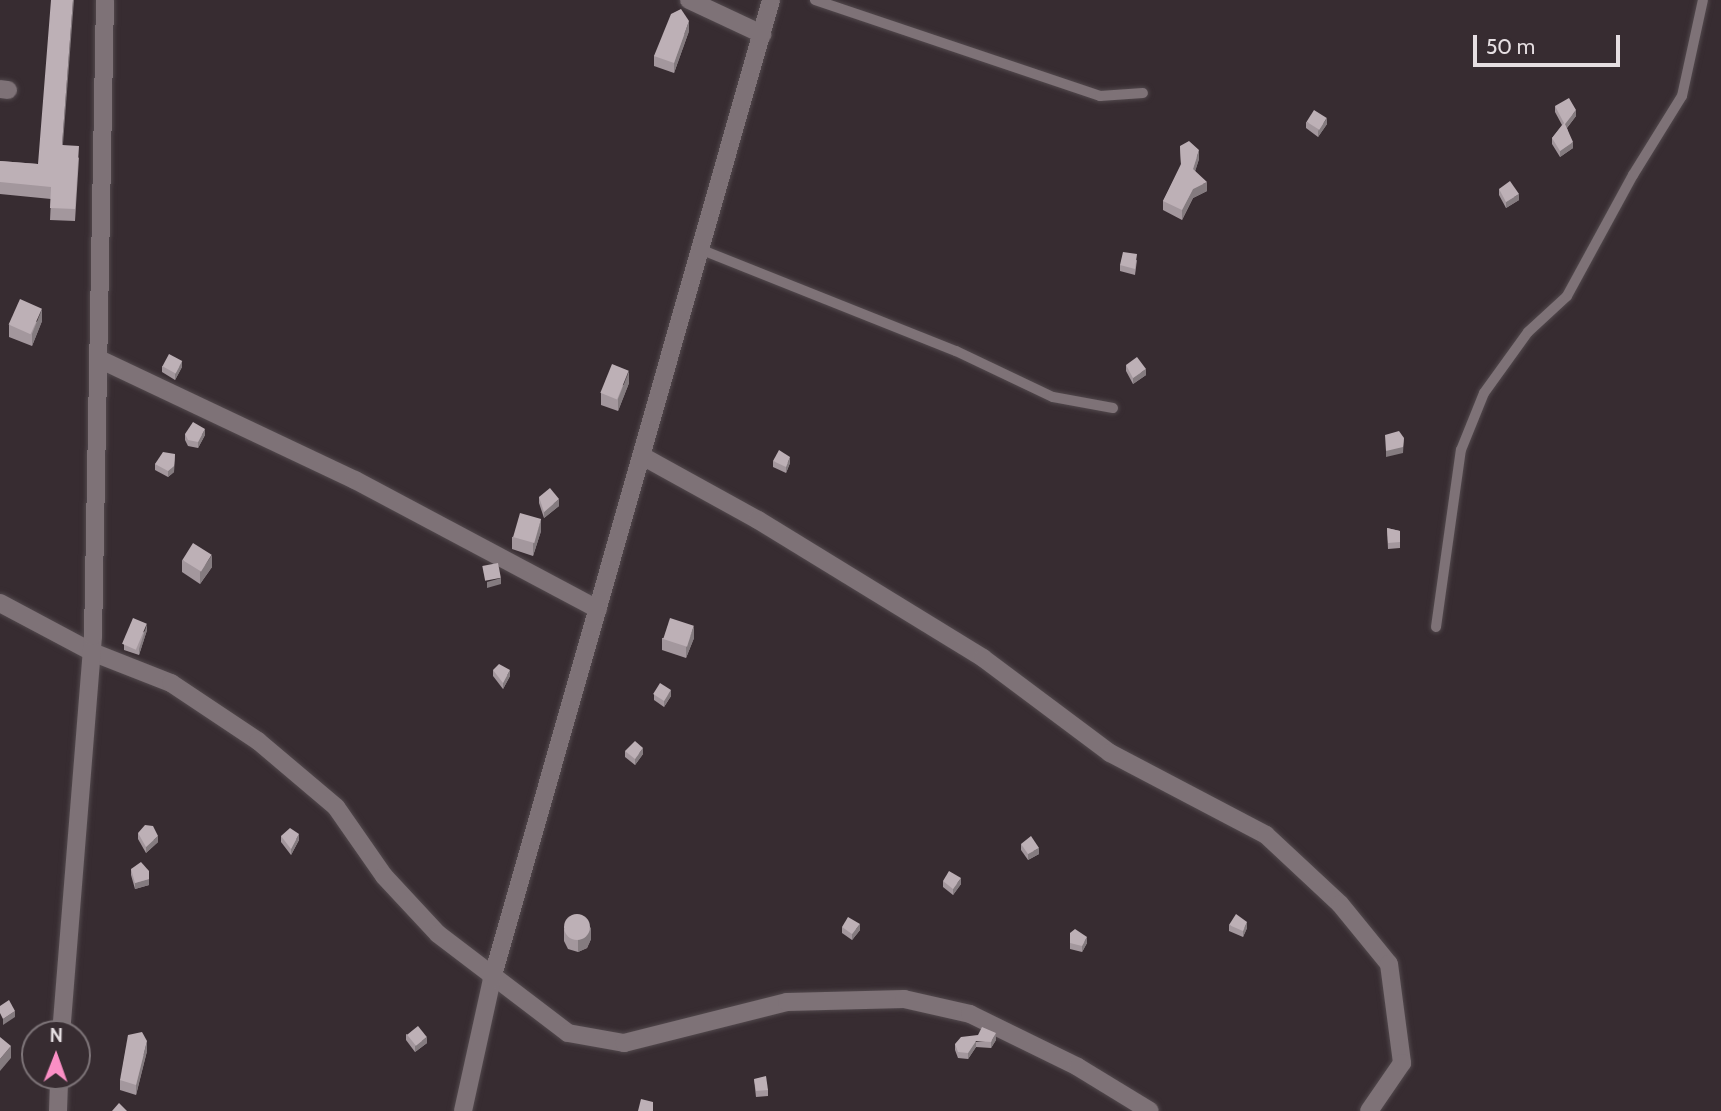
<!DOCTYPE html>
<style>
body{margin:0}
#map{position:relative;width:1721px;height:1111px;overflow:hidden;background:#372c31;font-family:Cabin,sans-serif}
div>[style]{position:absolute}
.roads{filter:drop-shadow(0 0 2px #52494d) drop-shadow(0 0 2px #52494d)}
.service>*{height:10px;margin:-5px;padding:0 5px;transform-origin:5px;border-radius:5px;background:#7e7277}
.minor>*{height:18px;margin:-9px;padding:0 9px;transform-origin:9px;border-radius:9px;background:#7e7277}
.tertiary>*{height:18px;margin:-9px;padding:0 9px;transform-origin:9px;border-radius:9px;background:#7e7277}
.wall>*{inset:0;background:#a3979d}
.shaded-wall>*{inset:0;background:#847b7f}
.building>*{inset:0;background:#bdb0b6;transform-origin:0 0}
.round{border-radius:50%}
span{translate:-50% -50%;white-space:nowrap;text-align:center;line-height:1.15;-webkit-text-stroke:7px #372c31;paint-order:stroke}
.north{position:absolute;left:21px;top:1020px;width:70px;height:70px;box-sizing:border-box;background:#372c31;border:2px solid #7d7478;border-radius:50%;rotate:1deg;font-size:19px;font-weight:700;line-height:28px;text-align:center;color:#e6dfe2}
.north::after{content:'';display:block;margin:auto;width:24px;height:32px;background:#fb8fc5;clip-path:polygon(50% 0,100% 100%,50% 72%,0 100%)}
.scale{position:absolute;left:1473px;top:35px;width:147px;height:32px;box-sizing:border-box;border:4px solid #e6dfe2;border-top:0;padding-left:9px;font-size:21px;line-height:24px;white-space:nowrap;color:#e6dfe2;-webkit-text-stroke:5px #372c31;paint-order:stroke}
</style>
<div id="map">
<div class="roads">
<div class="service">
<i style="left:815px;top:0;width:301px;rotate:18.6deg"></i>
<i style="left:1100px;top:96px;width:43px;rotate:-4deg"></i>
<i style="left:702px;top:250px;width:273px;rotate:21.7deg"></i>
<i style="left:956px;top:351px;width:107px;rotate:25.4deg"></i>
<i style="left:1053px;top:397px;width:61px;rotate:10.4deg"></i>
<i style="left:1436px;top:627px;width:179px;rotate:-82deg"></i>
<i style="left:1461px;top:450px;width:61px;rotate:-68deg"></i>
<i style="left:1484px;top:393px;width:75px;rotate:-54.2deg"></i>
<i style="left:1528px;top:332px;width:53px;rotate:-42.7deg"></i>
<i style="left:1567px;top:296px;width:138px;rotate:-61.4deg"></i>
<i style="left:1633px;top:175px;width:93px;rotate:-58.2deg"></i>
<i style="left:1682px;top:96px;width:98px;rotate:-77.7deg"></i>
</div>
<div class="minor">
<i style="left:689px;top:0;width:81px;rotate:25deg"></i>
<i style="left:0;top:89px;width:8px;rotate:7deg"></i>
<i style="left:99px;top:359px;width:283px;rotate:25.3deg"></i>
<i style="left:355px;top:480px;width:275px;rotate:28deg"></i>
<i style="left:642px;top:456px;width:132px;rotate:28.9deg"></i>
<i style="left:758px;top:520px;width:264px;rotate:31.5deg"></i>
<i style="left:983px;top:658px;width:159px;rotate:36.8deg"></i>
<i style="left:1110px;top:753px;width:176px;rotate:27.7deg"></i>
<i style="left:1266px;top:835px;width:101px;rotate:43deg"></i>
<i style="left:1340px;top:904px;width:77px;rotate:50.8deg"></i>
<i style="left:1389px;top:964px;width:100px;rotate:82.5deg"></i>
<i style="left:1402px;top:1063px;width:58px;rotate:124.5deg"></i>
<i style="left:0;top:603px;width:104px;rotate:28deg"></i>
<i style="left:92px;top:652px;width:85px;rotate:21.4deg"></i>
<i style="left:171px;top:683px;width:105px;rotate:33.7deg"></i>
<i style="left:258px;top:741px;width:102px;rotate:40.2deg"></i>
<i style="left:336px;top:807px;width:84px;rotate:55.2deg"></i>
<i style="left:384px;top:876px;width:79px;rotate:47deg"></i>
<i style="left:438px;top:934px;width:163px;rotate:37.3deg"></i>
<i style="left:568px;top:1033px;width:57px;rotate:10.1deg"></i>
<i style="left:624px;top:1043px;width:168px;rotate:-14.1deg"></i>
<i style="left:787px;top:1002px;width:117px;rotate:-1.5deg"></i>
<i style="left:904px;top:999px;width:68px;rotate:12.8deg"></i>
<i style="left:970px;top:1014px;width:120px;rotate:26.1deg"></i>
<i style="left:1078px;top:1067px;width:84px;rotate:31.4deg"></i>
<i style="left:463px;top:1111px;width:135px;rotate:-77.6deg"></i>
<i style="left:492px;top:979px;width:1018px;rotate:-74.09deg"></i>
</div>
<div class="tertiary">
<i style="left:61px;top:1034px;width:399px;rotate:-85.4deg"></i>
<i style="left:93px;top:636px;width:636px;rotate:-88.92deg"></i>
<i style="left:58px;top:1111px;width:35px;rotate:-88deg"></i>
</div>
</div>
<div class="wall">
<i style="clip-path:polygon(689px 31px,674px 73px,654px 66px,654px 56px)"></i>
<i style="clip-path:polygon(1555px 106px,1576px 116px,1567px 128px,1573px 148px,1560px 157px,1552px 144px,1552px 138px,1562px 125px,1555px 112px)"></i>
<i style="clip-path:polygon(1306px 122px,1327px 124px,1318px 137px,1306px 128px)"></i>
<i style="clip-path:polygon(63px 145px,79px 158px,75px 221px,50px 220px,51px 199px,0 194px,0 161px,38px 164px)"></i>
<i style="clip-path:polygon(1180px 146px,1199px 159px,1195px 171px,1207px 191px,1193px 198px,1182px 220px,1163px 210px,1163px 201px,1181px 166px)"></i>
<i style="clip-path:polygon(1499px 189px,1519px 200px,1506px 208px,1499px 195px)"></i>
<i style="clip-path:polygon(1137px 260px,1135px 275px,1120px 271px,1120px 265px)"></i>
<i style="clip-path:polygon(42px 321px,32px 346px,9px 337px,9px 325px)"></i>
<i style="clip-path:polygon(1126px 365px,1146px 375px,1133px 384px,1126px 371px)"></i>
<i style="clip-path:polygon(162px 366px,182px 367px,175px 380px,162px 372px)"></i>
<i style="clip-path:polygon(629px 383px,618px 411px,601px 405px,601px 393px)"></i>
<i style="clip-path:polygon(185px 434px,205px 435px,198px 448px,188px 446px,185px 440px)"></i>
<i style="clip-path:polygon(175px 454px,174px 472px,168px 477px,155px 470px,155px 464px)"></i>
<i style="clip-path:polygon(773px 461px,790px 463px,786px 473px,773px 467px)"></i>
<i style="clip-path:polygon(539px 497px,559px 506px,544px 518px,539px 503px)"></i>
<i style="clip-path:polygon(1387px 528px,1400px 531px,1400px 548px,1388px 549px)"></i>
<i style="clip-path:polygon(541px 531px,533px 556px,512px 549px,512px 537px)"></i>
<i style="clip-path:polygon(182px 560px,212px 567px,200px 584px,182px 572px)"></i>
<i style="clip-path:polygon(147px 630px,139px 655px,124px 650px,124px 644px)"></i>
<i style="clip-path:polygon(662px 638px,694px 638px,686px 658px,662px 650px)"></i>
<i style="clip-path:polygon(493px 670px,510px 676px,503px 689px,493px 676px)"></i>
<i style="clip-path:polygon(654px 694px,671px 696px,664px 707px,654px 700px)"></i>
<i style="clip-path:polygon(625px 751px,643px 754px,635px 765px,625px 757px)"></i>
<i style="clip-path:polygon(138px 833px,158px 842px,146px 853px,138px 839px)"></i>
<i style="clip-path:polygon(281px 836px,299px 840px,291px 855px,281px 842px)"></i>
<i style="clip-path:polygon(1021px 844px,1039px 854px,1028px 860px,1021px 850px)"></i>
<i style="clip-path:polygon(131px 869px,149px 871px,149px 885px,135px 889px,131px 875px)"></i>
<i style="clip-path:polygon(943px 881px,961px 884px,953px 895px,943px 887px)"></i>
<i style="clip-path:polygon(1229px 925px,1247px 928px,1243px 937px,1229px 931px)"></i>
<i style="clip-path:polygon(842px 927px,860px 930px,852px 940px,842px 933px)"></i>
<i style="clip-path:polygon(564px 929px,591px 939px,587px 948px,578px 952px,568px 949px,564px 941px)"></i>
<i style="clip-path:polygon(1070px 933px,1087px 943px,1082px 952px,1070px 949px)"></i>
<i style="clip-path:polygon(406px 1034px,427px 1043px,415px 1052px,406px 1040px)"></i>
<i style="clip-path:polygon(996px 1040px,991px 1048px,976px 1047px,968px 1059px,958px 1058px,955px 1050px,955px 1044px)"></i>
<i style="clip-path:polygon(147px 1051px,136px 1095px,120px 1090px,120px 1080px)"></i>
<i style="clip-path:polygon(754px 1079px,768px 1090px,768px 1096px,756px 1097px)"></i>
</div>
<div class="shaded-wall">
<i style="clip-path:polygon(73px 0,74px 0,62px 157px,62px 145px)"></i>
<i style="clip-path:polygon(689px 21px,689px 31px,674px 73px,674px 63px)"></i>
<i style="clip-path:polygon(1576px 110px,1576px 116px,1565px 130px,1565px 124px)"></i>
<i style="clip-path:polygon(1327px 118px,1327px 124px,1318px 137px,1318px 131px)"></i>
<i style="clip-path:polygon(1573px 142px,1573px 148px,1560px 157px,1560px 151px)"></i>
<i style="clip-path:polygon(1199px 150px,1199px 159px,1193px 178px,1193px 169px)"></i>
<i style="clip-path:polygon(1207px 182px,1207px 191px,1193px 198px,1182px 220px,1182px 210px,1193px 189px)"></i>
<i style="clip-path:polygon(1519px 194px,1519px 200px,1506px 208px,1506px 202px)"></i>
<i style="clip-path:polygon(42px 309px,42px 321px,32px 346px,32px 334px)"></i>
<i style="clip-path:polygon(182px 361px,182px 367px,175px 380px,175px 374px)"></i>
<i style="clip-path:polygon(1146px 369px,1146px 375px,1133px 384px,1133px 378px)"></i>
<i style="clip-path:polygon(629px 371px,629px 383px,618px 411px,618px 399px)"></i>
<i style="clip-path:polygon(205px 429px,205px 435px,198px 448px,198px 442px)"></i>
<i style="clip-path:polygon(1404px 438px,1403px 453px,1386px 457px,1386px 451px)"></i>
<i style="clip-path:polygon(790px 457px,790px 463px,786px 473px,786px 467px)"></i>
<i style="clip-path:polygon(174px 466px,174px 472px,168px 477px,168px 471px)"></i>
<i style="clip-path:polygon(559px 499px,559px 506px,544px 518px,544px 512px)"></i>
<i style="clip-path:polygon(541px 519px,541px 531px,533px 556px,533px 544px)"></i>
<i style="clip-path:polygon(212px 555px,212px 567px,200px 584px,200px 572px)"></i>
<i style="clip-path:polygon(501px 578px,501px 584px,487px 588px,487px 582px)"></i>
<i style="clip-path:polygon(147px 624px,147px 630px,139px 655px,139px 649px)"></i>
<i style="clip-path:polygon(694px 626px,694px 638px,686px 658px,686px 646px)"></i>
<i style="clip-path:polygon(510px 670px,510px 676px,503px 689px,503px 683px)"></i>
<i style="clip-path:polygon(671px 690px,671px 696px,664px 707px,664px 700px)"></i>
<i style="clip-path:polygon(643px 748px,643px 754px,635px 765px,635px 759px)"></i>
<i style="clip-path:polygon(299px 834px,299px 840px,291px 855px,291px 849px)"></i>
<i style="clip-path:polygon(158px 836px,158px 842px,146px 853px,146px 847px)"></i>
<i style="clip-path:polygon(1039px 848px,1039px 854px,1028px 860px,1028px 854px)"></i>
<i style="clip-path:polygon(961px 878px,961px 884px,953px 895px,953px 889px)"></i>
<i style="clip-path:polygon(149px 879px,149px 885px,135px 889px,135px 883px)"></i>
<i style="clip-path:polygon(1247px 922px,1247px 928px,1243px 937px,1243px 931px)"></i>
<i style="clip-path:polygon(860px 924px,860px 930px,852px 940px,852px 934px)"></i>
<i style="clip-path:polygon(591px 927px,591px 939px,587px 948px,578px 952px,578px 940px)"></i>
<i style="clip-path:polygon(1087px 937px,1087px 943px,1082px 952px,1082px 946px)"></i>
<i style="clip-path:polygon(15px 1011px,15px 1017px,3px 1025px,3px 1019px)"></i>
<i style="clip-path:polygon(996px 1033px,996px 1040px,991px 1048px,991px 1042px)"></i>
<i style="clip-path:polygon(427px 1037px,427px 1043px,415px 1052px,415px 1046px)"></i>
<i style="clip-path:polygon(147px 1041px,147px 1051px,136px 1095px,136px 1085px)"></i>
<i style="clip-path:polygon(976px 1041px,976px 1047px,968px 1059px,968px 1053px)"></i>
<i style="clip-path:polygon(11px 1046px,11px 1058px,0 1071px,0 1059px)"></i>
</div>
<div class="building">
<i style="clip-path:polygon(51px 0,73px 0,62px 145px,79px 146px,75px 209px,50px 208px,51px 187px,0 182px,0 161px,38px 164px)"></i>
<i style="clip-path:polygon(681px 9px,689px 21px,674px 63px,654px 56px,671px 14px)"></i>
<i style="clip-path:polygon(1569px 98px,1576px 110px,1565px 124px,1573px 142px,1560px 151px,1552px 138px,1564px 123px,1555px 106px)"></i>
<i style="left:1314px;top:110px;width:15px;height:14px;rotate:32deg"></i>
<i style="clip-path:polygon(1189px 141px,1199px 150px,1193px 169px,1207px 182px,1193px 189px,1182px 210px,1163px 201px,1181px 164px,1180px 146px)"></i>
<i style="clip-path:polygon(1510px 181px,1519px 194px,1506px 202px,1499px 189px)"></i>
<i style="clip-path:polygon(1123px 252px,1137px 254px,1135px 269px,1120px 265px)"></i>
<i style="left:20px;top:299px;width:24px;height:28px;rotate:24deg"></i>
<i style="left:169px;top:354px;width:15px;height:14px;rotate:28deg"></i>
<i style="clip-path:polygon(1137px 357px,1146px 369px,1133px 378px,1126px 365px)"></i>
<i style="left:612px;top:364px;width:18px;height:31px;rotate:22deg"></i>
<i style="clip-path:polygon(193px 422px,205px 429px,198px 442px,188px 440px,185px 434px)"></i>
<i style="clip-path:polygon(1399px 431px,1404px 438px,1403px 447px,1386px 451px,1385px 435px)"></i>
<i style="clip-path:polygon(779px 450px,790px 457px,786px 467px,773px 461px)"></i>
<i style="clip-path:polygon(163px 452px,175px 454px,174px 466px,168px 471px,155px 464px)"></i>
<i style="clip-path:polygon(550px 488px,559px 499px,544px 512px,539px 497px)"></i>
<i style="left:520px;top:513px;width:22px;height:25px;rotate:16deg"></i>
<i style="clip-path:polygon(1387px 528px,1400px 531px,1400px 542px,1388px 543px)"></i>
<i style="left:193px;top:543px;width:22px;height:20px;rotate:32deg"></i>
<i style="left:498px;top:563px;width:15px;height:16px;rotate:79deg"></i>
<i style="left:133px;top:618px;width:15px;height:28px;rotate:23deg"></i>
<i style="left:670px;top:618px;width:25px;height:22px;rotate:18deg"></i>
<i style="clip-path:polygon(499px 664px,510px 670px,503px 683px,493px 670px)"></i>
<i style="left:660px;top:683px;width:13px;height:13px;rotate:32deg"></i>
<i style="clip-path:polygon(635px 741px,643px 748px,635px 759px,625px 751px)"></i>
<i style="clip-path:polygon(145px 825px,153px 826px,158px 836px,146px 847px,138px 833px)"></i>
<i style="clip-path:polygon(290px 828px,299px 834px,291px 849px,281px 836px)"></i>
<i style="clip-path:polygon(1031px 836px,1039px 848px,1028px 854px,1021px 844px)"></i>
<i style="clip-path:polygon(141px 862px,149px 871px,149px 879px,135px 883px,131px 869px)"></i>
<i style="clip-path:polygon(949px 871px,961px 878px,953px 889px,943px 881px)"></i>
<i style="clip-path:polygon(1236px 914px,1247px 922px,1243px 931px,1229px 925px)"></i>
<i class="round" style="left:564px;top:914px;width:26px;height:26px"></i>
<i style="clip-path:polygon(848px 917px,860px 924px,852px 934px,842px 927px)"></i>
<i style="clip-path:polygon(1075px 929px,1087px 937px,1082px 946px,1070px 943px,1070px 933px)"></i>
<i style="clip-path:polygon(9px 1000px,15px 1011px,3px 1019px,0 1013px,0 1006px)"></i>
<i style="left:418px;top:1026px;width:14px;height:14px;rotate:51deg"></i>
<i style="clip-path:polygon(982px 1027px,996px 1033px,991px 1042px,976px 1041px,968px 1053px,958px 1052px,955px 1044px,961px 1037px,978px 1035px)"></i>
<i style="clip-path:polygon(142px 1032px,147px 1041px,136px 1085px,120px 1080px,128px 1035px)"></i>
<i style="clip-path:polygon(0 1037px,11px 1046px,0 1059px)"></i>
<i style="clip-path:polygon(766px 1076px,768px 1090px,756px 1091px,754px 1079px)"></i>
<i style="clip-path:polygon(641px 1099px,653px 1102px,653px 1111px,638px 1111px)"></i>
<i style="clip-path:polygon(119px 1103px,127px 1111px,112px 1111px)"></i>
</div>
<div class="north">N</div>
<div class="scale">50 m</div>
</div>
